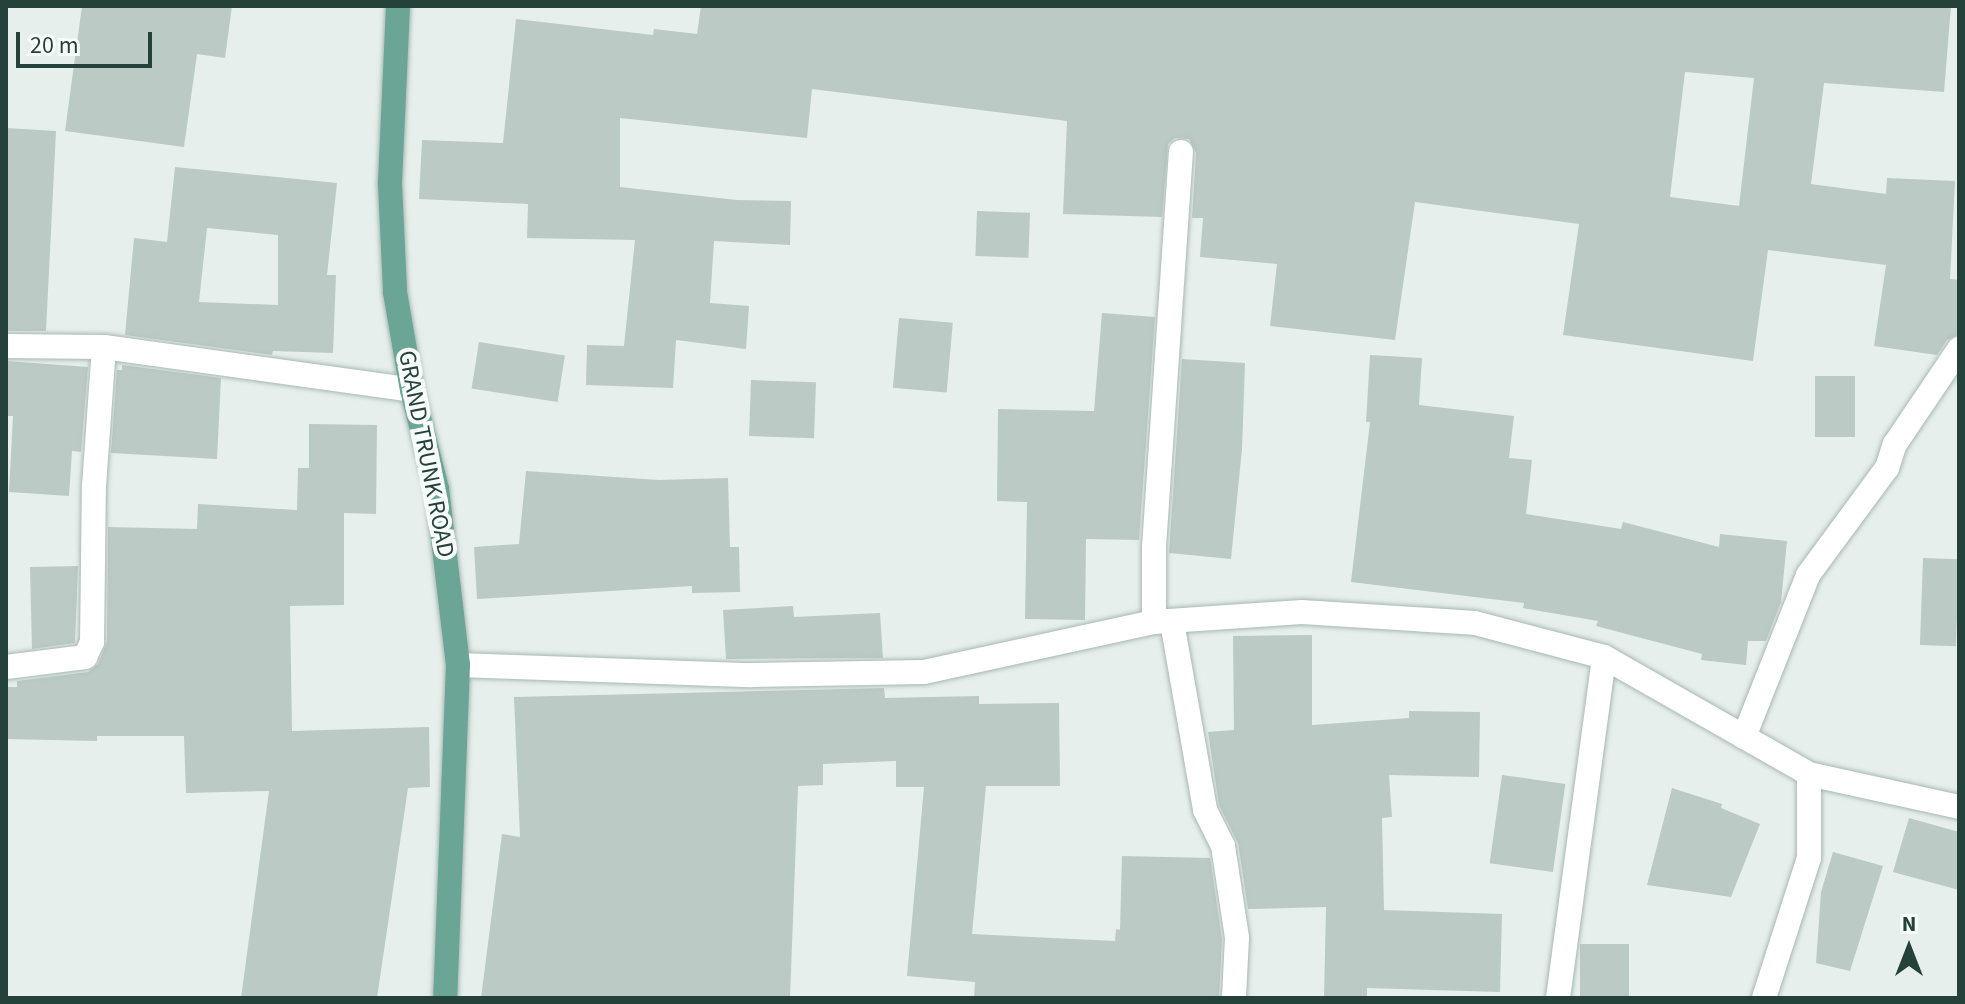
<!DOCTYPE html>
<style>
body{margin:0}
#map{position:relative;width:1965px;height:1004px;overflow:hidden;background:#e6efeb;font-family:"Source Sans 3",sans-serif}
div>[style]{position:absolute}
.building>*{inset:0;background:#bbcac4;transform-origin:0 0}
.roads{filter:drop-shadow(0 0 2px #a8b8b2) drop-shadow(0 0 2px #a8b8b2)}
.minor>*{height:24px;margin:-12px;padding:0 12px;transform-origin:12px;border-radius:12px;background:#fff}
.major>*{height:24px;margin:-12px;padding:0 12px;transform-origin:12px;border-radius:12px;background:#6aa596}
span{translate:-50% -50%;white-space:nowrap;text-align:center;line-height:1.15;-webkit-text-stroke:8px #f7fbf9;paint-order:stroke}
.street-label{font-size:24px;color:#24423a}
.frame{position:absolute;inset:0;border:8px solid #24423a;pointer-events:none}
.north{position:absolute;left:1869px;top:908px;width:80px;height:80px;-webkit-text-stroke:6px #f7fbf9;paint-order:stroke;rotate:0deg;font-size:22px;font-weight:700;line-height:32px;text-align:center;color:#24423a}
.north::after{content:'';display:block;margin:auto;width:28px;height:36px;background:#24423a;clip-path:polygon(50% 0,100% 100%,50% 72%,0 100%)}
.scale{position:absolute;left:16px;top:32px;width:136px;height:36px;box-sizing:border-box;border:4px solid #24423a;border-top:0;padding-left:10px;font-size:24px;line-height:28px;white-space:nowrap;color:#24423a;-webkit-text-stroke:6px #f7fbf9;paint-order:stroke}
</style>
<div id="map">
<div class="building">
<i style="clip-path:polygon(82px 6px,232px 6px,225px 58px,197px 54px,184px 147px,65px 131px)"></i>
<i style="clip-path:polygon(evenodd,701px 6px,1951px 6px,1944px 92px,1824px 83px,1811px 184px,1886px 194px,1887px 178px,1955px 181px,1950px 279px,1959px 280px,1957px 335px,1947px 340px,1937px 355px,1874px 346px,1886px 265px,1768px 250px,1753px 361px,1563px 335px,1579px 224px,1415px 202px,1395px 340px,1270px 326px,1277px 264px,1200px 257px,1203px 218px,1192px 218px,1196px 153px,1189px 139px,1175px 138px,1168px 144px,1162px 217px,1063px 214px,1067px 121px,812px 89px,807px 138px,620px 118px,620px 187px,737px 200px,791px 201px,790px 245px,714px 241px,710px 303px,749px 306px,746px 349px,676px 340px,673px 388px,586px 385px,587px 345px,624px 346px,635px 240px,527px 238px,528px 204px,419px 199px,422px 140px,503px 143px,516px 19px,653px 35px,654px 29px,697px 34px,701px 6px,1685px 72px,1754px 78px,1739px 206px,1670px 197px,1685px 72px)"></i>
<i style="clip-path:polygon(6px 128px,56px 131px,46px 331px,6px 331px)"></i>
<i style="clip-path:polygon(evenodd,175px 167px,337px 183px,327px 275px,336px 275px,333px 353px,273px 351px,272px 355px,125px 335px,134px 238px,167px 242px,175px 167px,207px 228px,278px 235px,278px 305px,199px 302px,207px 228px)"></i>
<i style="left:977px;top:211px;width:53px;height:45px;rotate:2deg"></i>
<i style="clip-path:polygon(1102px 313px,1155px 317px,1139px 540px,1086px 539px,1085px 620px,1025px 619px,1027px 502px,997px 501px,998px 409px,1094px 411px)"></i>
<i style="left:899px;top:318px;width:54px;height:70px;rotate:5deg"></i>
<i style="left:479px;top:342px;width:87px;height:47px;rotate:9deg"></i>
<i style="clip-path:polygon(1370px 355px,1422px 358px,1419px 405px,1514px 416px,1509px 458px,1532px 460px,1526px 514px,1621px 529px,1623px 522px,1719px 547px,1720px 534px,1787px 541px,1781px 602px,1766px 641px,1748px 641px,1746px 665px,1701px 660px,1702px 654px,1596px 626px,1598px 621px,1523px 608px,1524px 603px,1351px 582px,1370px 422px,1366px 422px)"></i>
<i style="clip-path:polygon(1182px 359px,1245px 363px,1242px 449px,1231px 559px,1169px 553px)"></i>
<i style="clip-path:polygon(6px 361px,88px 367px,81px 452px,72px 451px,69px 496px,9px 492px,13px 416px,6px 416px)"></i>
<i style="clip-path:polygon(122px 365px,221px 378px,217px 459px,111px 453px,117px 370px,122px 370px)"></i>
<i style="left:1815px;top:376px;width:40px;height:61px"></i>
<i style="left:751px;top:380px;width:65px;height:56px;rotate:2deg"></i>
<i style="clip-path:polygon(309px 424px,377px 425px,376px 514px,344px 513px,344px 605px,290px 606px,292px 731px,429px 727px,430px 787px,408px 788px,377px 998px,241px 998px,269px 791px,186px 793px,184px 736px,97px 736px,97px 741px,6px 739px,6px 687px,17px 687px,17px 681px,88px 672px,98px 664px,107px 642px,108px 527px,197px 529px,198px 504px,297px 510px,298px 468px,309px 468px)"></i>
<i style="clip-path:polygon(526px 471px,659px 480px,728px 478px,730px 547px,739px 547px,740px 592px,692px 593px,692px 586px,477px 599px,474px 547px,519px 544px)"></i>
<i style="left:1923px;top:558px;width:36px;height:87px;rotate:2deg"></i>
<i style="clip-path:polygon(78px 566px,75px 643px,32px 649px,30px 567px)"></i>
<i style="clip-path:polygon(793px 606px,794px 617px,880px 613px,883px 658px,726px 659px,723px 610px)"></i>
<i style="clip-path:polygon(1312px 635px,1312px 725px,1409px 718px,1409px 711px,1480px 712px,1479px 777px,1389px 775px,1392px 817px,1382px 818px,1384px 910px,1502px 914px,1500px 992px,1367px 988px,1367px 998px,1324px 998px,1326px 907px,1248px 909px,1238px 843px,1219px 805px,1208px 732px,1234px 730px,1233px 636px)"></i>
<i style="clip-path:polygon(884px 688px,885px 698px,979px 696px,979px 704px,1059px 703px,1060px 786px,986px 786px,972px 934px,1115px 941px,1116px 929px,1120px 930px,1122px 856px,1210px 858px,1222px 939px,1219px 998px,974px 998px,975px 982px,907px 976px,924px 787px,896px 787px,896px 761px,823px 764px,823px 785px,798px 786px,790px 998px,481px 998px,502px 834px,520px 837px,514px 697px)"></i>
<i style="left:1502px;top:775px;width:64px;height:89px;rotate:8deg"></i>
<i style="clip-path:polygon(1672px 788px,1722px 804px,1721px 808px,1760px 824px,1731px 897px,1647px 885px)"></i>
<i style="clip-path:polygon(1909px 818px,1959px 832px,1959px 890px,1893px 872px)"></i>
<i style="clip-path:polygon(1833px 852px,1883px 866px,1850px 971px,1816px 963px,1821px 892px)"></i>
<i style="left:1580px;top:944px;width:49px;height:54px"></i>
</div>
<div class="roads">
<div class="minor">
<i style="left:6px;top:346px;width:98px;rotate:0.6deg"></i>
<i style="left:104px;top:347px;width:311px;rotate:7.9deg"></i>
<i style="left:1154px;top:622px;width:75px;rotate:-90deg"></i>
<i style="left:1154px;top:547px;width:396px;rotate:-86.1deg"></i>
<i style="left:1172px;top:622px;width:191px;rotate:80deg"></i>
<i style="left:1205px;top:810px;width:40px;rotate:63.4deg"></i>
<i style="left:1223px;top:846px;width:93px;rotate:81.3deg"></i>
<i style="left:1237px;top:938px;width:60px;rotate:92.9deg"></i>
<i style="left:458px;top:665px;width:293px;rotate:2deg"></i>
<i style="left:751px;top:675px;width:173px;rotate:-1deg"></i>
<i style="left:924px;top:672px;width:235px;rotate:-12.3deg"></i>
<i style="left:1154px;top:622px;width:148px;rotate:-3.9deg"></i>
<i style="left:1302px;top:612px;width:173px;rotate:3.6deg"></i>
<i style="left:1475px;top:623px;width:133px;rotate:14.8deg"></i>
<i style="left:1604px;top:657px;width:236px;rotate:29.7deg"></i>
<i style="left:1809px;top:774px;width:154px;rotate:12.4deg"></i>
<i style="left:6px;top:667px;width:80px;rotate:-7.2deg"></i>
<i style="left:85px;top:657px;width:17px;rotate:-65deg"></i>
<i style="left:92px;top:642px;width:156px;rotate:-89.3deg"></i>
<i style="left:94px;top:486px;width:139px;rotate:-85.9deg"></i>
<i style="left:1744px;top:737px;width:174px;rotate:-68.4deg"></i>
<i style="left:1808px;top:575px;width:133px;rotate:-53.6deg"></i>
<i style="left:1887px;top:468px;width:25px;rotate:-72deg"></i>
<i style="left:1895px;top:444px;width:115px;rotate:-56deg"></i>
<i style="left:1558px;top:998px;width:344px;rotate:-82.3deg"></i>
<i style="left:1764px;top:998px;width:147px;rotate:-72.2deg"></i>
<i style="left:1809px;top:858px;width:84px;rotate:-90deg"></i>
</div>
<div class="major">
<i style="left:398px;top:6px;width:178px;rotate:92.6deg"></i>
<i style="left:390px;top:184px;width:108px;rotate:87.3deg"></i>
<i style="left:395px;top:292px;width:99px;rotate:80.2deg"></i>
<i style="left:412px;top:390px;width:102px;rotate:75.8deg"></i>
<i style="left:437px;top:489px;width:177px;rotate:83.2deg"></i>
<i style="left:458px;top:665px;width:333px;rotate:92.2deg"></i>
</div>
</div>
<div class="street-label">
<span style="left:426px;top:454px;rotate:79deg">GRAND TRUNK ROAD</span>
</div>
<div class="frame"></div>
<div class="north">N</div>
<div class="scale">20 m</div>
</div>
